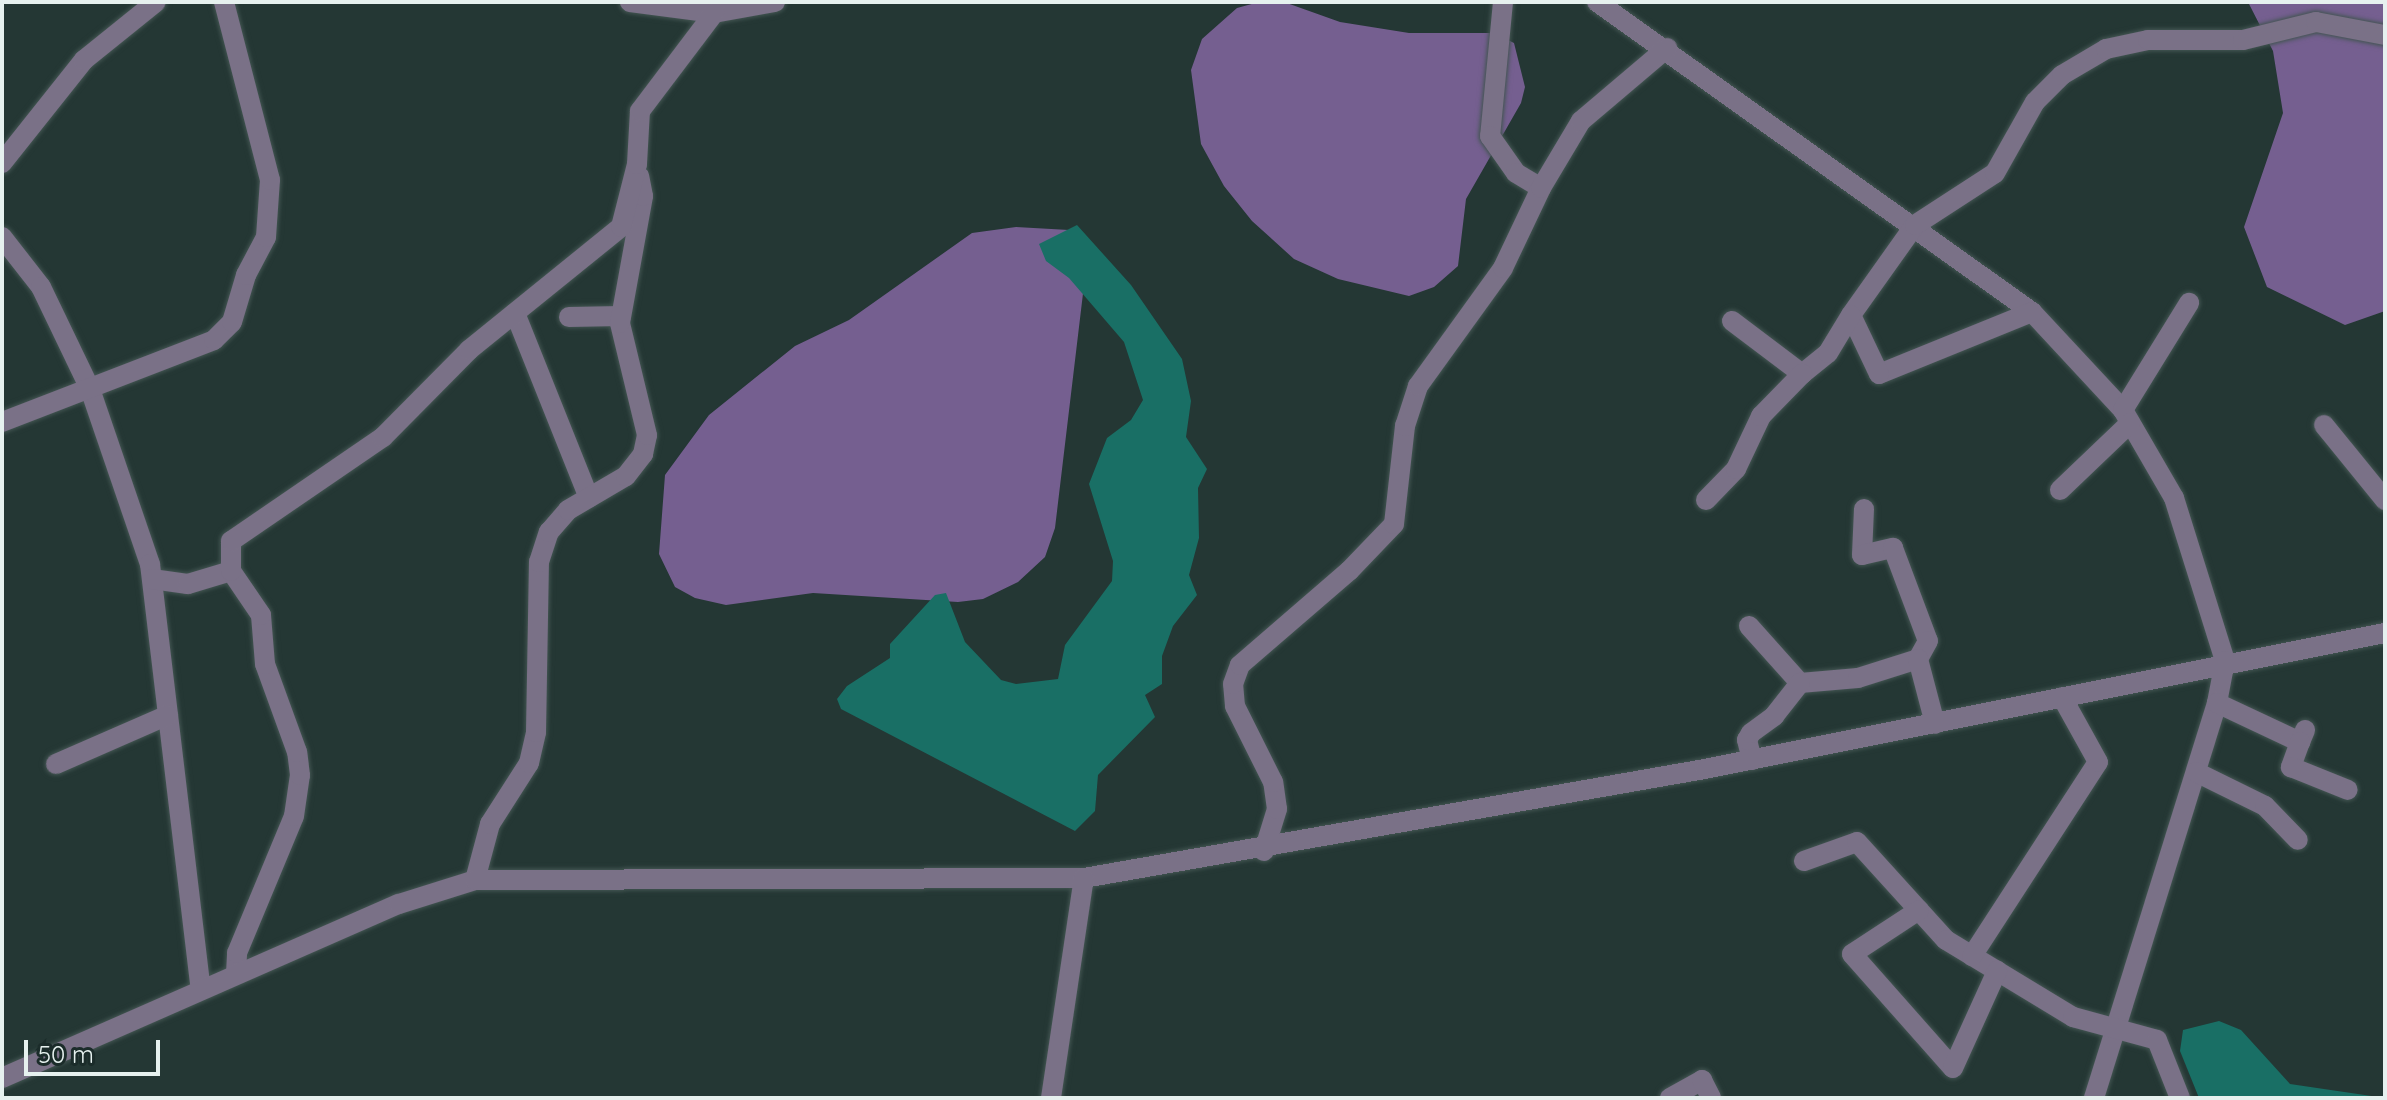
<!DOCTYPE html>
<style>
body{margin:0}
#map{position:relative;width:2387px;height:1100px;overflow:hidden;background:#243734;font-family:Quicksand,sans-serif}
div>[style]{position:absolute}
.forest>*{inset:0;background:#755f90}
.water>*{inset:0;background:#196f65}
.roads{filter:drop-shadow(0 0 2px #435552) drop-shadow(0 0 2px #435552)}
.minor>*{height:20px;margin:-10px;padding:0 10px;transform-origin:10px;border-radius:10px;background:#7a7187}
span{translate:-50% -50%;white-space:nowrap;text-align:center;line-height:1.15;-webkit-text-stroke:7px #1b2c2a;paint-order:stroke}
.frame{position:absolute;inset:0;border:4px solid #e6f1ef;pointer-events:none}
.scale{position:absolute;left:24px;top:1040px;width:136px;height:36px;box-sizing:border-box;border:4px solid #e6f1ef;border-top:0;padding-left:10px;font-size:24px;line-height:28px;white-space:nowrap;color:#e6f1ef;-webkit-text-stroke:6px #1b2c2a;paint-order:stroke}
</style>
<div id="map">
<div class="forest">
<i style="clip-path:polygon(1259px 2px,1284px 2px,1340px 22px,1409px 33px,1494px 33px,1514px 43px,1525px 87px,1521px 103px,1466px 199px,1458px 266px,1434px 287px,1409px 296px,1338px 279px,1294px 259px,1252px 221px,1224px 186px,1201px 144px,1191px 70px,1202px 39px,1237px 8px)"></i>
<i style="clip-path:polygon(2248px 2px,2385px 2px,2385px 311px,2345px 325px,2267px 287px,2244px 227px,2283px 113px,2273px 51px)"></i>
<i style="clip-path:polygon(1016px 227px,1069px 230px,1087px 260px,1055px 528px,1045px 557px,1018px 582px,983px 599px,958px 602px,813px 593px,726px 605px,695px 598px,675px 587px,659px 554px,665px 475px,709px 415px,795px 346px,849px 320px,972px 233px)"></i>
</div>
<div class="water">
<i style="clip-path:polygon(1077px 225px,1131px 285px,1182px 359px,1191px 401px,1186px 437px,1207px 469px,1198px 488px,1199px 538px,1189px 575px,1197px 595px,1173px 626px,1162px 656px,1162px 684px,1145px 695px,1155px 717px,1098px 775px,1095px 811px,1075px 831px,841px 709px,837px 699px,847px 686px,890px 658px,890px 644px,935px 595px,946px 593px,965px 642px,1001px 680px,1016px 684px,1058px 679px,1065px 645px,1112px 581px,1113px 561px,1089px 484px,1107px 438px,1131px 420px,1143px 400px,1124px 342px,1069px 278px,1046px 261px,1039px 244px)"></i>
<i style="clip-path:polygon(2219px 1021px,2241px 1030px,2290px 1084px,2385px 1098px,2199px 1098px,2180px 1051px,2183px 1030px)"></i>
</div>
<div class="roads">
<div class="minor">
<i style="left:630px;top:2px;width:85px;rotate:7.5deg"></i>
<i style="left:714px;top:13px;width:62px;rotate:-10.2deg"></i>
<i style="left:1503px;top:2px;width:135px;rotate:95.5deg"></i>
<i style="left:1490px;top:136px;width:45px;rotate:54.9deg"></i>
<i style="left:1516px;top:173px;width:29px;rotate:31deg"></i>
<i style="left:1597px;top:2px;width:534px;rotate:35.48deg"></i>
<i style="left:2032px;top:312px;width:134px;rotate:47.1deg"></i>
<i style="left:2123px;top:410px;width:102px;rotate:59.9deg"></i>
<i style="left:2174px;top:498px;width:171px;rotate:72.6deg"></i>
<i style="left:2225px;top:661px;width:43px;rotate:100.8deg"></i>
<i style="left:2217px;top:703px;width:414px;rotate:107.3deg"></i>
<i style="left:2px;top:163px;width:132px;rotate:-51.5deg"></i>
<i style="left:84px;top:60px;width:92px;rotate:-38.9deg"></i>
<i style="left:2px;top:237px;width:63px;rotate:52deg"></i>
<i style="left:41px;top:287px;width:113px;rotate:64.3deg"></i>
<i style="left:90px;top:389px;width:185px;rotate:71.1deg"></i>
<i style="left:150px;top:564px;width:429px;rotate:83.2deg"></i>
<i style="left:2032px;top:312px;width:165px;rotate:157.9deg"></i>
<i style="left:1879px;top:374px;width:65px;rotate:-115.4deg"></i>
<i style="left:1851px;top:315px;width:110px;rotate:-54.6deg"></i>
<i style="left:1915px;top:225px;width:95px;rotate:-33deg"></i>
<i style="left:1995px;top:173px;width:81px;rotate:-60.6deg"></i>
<i style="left:2035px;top:102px;width:38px;rotate:-45deg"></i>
<i style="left:2062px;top:75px;width:51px;rotate:-30.6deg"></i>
<i style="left:2106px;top:49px;width:43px;rotate:-12.1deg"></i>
<i style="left:2148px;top:40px;width:95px"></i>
<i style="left:2243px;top:40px;width:75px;rotate:-13.9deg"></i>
<i style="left:2316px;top:22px;width:70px;rotate:10.7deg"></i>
<i style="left:515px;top:313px;width:199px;rotate:68.2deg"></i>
<i style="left:569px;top:317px;width:52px;rotate:-1.1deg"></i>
<i style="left:1732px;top:321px;width:88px;rotate:37.1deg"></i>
<i style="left:1802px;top:374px;width:33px;rotate:-39deg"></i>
<i style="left:1828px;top:353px;width:44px;rotate:-58.8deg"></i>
<i style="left:2123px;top:410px;width:126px;rotate:-58.3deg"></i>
<i style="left:2px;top:422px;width:227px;rotate:-21.1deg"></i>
<i style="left:214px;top:340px;width:25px;rotate:-45deg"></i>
<i style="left:232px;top:322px;width:49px;rotate:-73.4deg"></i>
<i style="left:246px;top:275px;width:43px;rotate:-62.2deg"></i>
<i style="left:266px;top:237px;width:57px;rotate:-86deg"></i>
<i style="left:270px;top:180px;width:184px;rotate:-104.5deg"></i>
<i style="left:2324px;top:425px;width:97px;rotate:50.9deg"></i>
<i style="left:2060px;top:490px;width:97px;rotate:-43.7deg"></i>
<i style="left:1706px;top:500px;width:43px;rotate:-45.9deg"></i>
<i style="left:1736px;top:469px;width:59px;rotate:-64.7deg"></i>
<i style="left:1761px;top:416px;width:59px;rotate:-45.7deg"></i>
<i style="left:1864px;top:509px;width:46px;rotate:92.5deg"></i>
<i style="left:1862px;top:555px;width:32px;rotate:-13deg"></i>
<i style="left:1893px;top:548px;width:99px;rotate:69.4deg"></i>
<i style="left:1928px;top:641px;width:21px;rotate:119deg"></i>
<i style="left:152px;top:579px;width:36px;rotate:8deg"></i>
<i style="left:188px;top:584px;width:45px;rotate:-16.8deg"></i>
<i style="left:1749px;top:626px;width:76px;rotate:48.2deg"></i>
<i style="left:1800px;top:683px;width:58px;rotate:-4.9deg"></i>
<i style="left:1858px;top:678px;width:63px;rotate:-17.6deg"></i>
<i style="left:1918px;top:659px;width:67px;rotate:75.3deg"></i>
<i style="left:2217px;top:703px;width:92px;rotate:25.2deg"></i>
<i style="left:2300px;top:742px;width:13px;rotate:-67deg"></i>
<i style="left:2300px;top:742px;width:27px;rotate:110deg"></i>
<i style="left:2291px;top:767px;width:61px;rotate:22deg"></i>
<i style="left:1752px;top:760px;width:21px;rotate:-104deg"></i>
<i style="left:1747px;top:740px;width:8px;rotate:-60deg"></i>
<i style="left:1751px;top:733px;width:29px;rotate:-36deg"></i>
<i style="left:1774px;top:716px;width:42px;rotate:-51.8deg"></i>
<i style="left:56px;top:764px;width:122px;rotate:-23.6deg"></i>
<i style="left:2196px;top:772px;width:77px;rotate:26.2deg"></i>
<i style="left:2265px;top:806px;width:47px;rotate:45.9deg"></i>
<i style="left:1264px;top:851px;width:44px;rotate:-72.8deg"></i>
<i style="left:1277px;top:809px;width:27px;rotate:-98deg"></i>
<i style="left:1273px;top:782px;width:85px;rotate:-116.6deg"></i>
<i style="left:1235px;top:706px;width:22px;rotate:-95deg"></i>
<i style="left:1233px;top:684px;width:20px;rotate:-70deg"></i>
<i style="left:1240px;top:665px;width:144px;rotate:-40.8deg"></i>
<i style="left:1349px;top:571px;width:65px;rotate:-46.2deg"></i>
<i style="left:1394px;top:524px;width:99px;rotate:-83.6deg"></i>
<i style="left:1405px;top:426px;width:42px;rotate:-72deg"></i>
<i style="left:1418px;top:386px;width:145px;rotate:-54.2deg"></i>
<i style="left:1503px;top:268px;width:89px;rotate:-64.6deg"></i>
<i style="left:1541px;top:188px;width:78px;rotate:-59.2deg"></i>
<i style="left:1581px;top:121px;width:113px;rotate:-40.3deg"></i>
<i style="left:1804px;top:861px;width:56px;rotate:-19.7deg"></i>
<i style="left:1857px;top:842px;width:132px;rotate:47.8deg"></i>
<i style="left:1946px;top:940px;width:149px;rotate:31.2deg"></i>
<i style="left:2073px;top:1017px;width:87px;rotate:15.3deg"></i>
<i style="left:2157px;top:1040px;width:62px;rotate:68.4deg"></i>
<i style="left:475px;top:880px;width:58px;rotate:-75deg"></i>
<i style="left:490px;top:824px;width:72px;rotate:-57.4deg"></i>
<i style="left:529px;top:763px;width:32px;rotate:-77deg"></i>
<i style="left:536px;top:732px;width:170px;rotate:-89deg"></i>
<i style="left:539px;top:562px;width:32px;rotate:-72deg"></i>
<i style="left:549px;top:532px;width:29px;rotate:-49deg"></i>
<i style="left:568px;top:510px;width:67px;rotate:-30.4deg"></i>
<i style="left:626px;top:476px;width:28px;rotate:-52deg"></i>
<i style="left:643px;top:454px;width:19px;rotate:-78deg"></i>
<i style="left:647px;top:435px;width:115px;rotate:-103.6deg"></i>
<i style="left:620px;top:323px;width:129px;rotate:-79.7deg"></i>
<i style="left:643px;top:196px;width:20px;rotate:-101deg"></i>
<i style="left:1919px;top:910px;width:80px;rotate:146.7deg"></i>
<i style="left:1852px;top:954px;width:152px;rotate:48.5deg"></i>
<i style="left:1953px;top:1068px;width:107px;rotate:-65.6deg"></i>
<i style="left:1972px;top:956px;width:231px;rotate:-57deg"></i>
<i style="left:2098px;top:762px;width:74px;rotate:-119deg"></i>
<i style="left:236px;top:974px;width:21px;rotate:-87deg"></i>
<i style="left:237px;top:953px;width:148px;rotate:-67.4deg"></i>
<i style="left:294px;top:816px;width:41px;rotate:-81.7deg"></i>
<i style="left:300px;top:775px;width:23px;rotate:-97deg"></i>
<i style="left:297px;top:752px;width:94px;rotate:-110deg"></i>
<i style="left:265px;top:664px;width:49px;rotate:-94.7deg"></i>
<i style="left:261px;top:615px;width:53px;rotate:-124.3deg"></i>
<i style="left:231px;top:571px;width:30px;rotate:-90deg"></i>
<i style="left:231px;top:541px;width:184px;rotate:-34.4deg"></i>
<i style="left:383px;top:437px;width:122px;rotate:-45.3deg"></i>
<i style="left:469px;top:350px;width:196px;rotate:-39deg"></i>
<i style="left:621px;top:227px;width:65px;rotate:-75.7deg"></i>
<i style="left:637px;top:164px;width:53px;rotate:-86.8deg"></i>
<i style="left:640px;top:111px;width:123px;rotate:-52.9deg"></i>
<i style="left:2px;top:1078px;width:433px;rotate:-23.7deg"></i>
<i style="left:399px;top:904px;width:80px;rotate:-17.5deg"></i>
<i style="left:475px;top:880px;width:609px;rotate:-0.19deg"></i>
<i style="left:1084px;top:878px;width:630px;rotate:-9.96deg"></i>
<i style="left:1705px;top:769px;width:693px;rotate:-11.31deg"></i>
<i style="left:1051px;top:1098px;width:222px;rotate:-81.5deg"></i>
<i style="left:1670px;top:1098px;width:37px;rotate:-29deg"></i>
<i style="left:1702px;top:1080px;width:20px;rotate:63deg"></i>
</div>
</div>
<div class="frame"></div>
<div class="scale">50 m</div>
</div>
